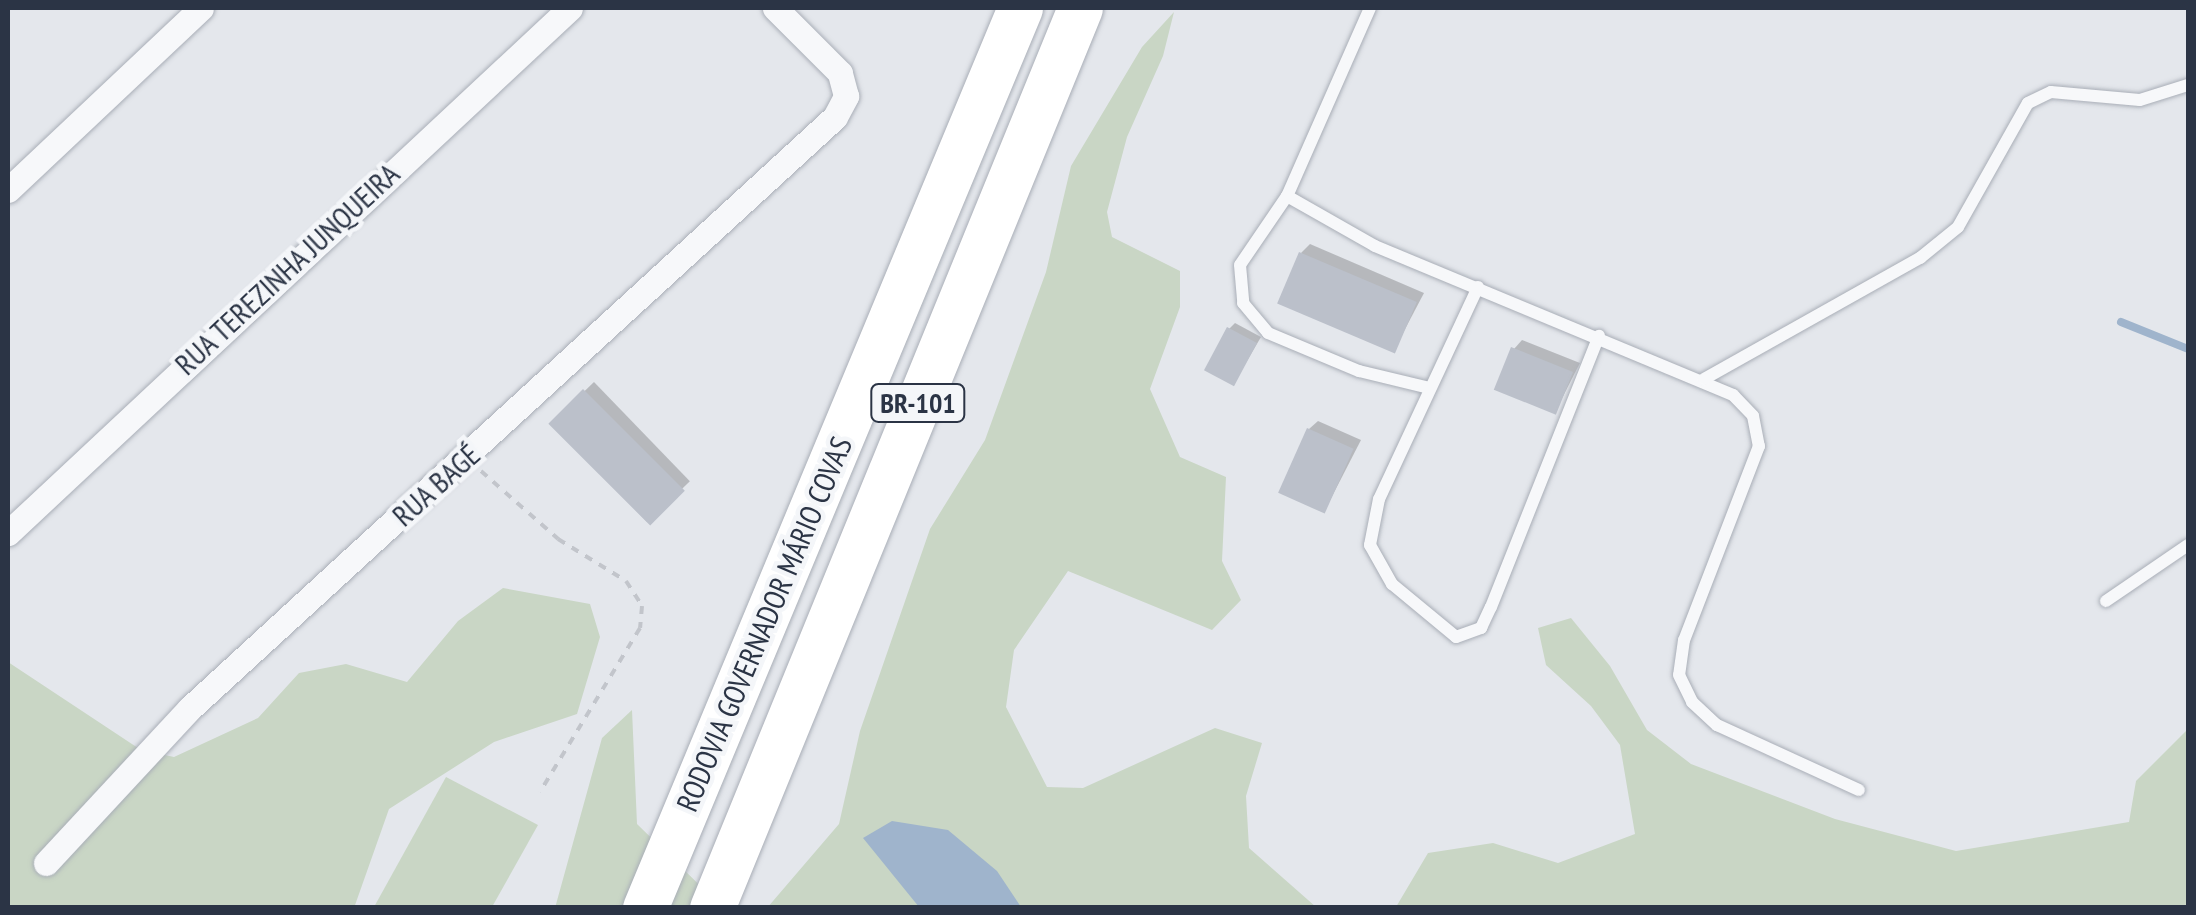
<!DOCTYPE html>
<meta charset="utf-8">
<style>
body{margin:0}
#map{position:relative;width:2196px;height:915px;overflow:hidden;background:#e4e7ec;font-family:"PT Sans Narrow",sans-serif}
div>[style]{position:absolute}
.green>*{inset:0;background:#c9d6c5}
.water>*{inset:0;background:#9fb4cc}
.shadow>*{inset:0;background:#0003;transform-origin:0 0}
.stream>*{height:8px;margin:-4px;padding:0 4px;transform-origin:4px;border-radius:4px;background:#9fb4cc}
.building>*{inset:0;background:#bbc0ca;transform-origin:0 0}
.path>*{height:4px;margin-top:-2px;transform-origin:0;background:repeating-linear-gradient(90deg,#c2c5cb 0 8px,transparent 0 16px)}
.roads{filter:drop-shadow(0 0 2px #a9aeb7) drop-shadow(0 0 2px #a9aeb7)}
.service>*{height:12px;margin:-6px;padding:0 6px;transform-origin:6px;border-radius:6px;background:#f7f8fa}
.minor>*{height:25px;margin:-12.5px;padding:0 12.5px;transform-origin:12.5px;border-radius:12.5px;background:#f7f8fa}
.motorway>*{height:45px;margin:-22.5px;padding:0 22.5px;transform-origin:22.5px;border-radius:22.5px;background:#fff}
span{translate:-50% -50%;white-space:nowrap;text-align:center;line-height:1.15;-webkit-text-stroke:9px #f4f6f9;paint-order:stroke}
.shield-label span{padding:2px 8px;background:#f4f6f9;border:2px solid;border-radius:8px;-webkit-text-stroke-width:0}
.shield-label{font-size:28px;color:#2b3445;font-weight:700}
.street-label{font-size:30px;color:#2b3445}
.frame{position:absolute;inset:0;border:10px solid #2b3445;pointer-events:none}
</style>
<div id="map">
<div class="green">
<i style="clip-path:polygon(1174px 12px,1163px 56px,1127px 137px,1107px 212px,1112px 237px,1180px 271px,1180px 307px,1150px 389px,1180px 457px,1226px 477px,1222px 561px,1241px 600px,1212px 630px,1068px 571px,1014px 650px,1006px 707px,1047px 787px,1083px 788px,1215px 728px,1262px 743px,1246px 796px,1249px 848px,1316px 907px,767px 908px,839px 824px,860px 731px,930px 529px,985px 440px,1046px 272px,1071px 166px,1142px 47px)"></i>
<i style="clip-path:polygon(503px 588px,590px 604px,600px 637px,577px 714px,494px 742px,389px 809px,354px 908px,8px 907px,8px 662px,141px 750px,174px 757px,258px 718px,299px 673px,346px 664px,407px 682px,458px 621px)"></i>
<i style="clip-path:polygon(1571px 618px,1610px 666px,1647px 730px,1691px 764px,1835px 819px,1956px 851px,2129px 822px,2136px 781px,2188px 729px,2188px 907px,1396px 907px,1428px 853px,1493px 843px,1558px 863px,1635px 834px,1620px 745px,1591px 706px,1546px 665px,1538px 628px)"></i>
<i style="clip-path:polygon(632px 710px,637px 824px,722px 907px,555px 908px,602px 738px)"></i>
<i style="clip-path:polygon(446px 777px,538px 825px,492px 907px,374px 907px)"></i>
</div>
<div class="water">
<i style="clip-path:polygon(892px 821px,948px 830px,997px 871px,1021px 907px,919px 907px,863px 838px)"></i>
</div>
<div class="shadow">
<i style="clip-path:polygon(1310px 244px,1424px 293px,1394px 350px,1301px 253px)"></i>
<i style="clip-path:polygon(1235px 323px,1261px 337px,1234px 383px,1229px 329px)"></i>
<i style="clip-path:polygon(1522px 340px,1580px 363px,1555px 412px,1514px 349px)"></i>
<i style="left:594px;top:382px;width:138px;height:59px;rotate:46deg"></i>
<i style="clip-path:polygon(1318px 421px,1361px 440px,1325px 510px,1309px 429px)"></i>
</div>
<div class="stream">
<i style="left:2121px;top:322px;width:72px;rotate:21.9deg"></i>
</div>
<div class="building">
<i style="left:1299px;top:252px;width:128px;height:56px;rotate:23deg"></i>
<i style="left:1227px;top:327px;width:34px;height:49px;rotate:28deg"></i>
<i style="left:1511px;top:347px;width:67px;height:46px;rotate:22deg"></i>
<i style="left:583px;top:389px;width:144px;height:49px;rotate:45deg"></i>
<i style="left:1307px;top:428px;width:51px;height:71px;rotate:24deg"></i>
</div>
<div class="path">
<i style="left:481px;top:471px;width:103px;rotate:41.4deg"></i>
<i style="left:558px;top:539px;width:80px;rotate:31.7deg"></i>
<i style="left:626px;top:581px;width:30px;rotate:57deg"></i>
<i style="left:642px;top:606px;width:22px;rotate:95deg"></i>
<i style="left:640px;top:628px;width:192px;rotate:121.4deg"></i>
</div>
<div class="roads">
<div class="service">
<i style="left:1370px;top:8px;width:206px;rotate:113.8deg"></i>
<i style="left:1287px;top:196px;width:101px;rotate:29.6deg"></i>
<i style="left:1375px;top:246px;width:388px;rotate:22.6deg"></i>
<i style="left:1733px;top:395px;width:29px;rotate:46deg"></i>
<i style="left:1753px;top:416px;width:31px;rotate:79deg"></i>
<i style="left:1759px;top:446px;width:208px;rotate:111.1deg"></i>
<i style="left:1684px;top:640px;width:35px;rotate:98deg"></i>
<i style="left:1679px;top:675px;width:30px;rotate:64deg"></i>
<i style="left:1692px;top:702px;width:34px;rotate:43deg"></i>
<i style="left:1717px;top:725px;width:156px;rotate:24.6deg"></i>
<i style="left:1287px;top:196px;width:83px;rotate:124.3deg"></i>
<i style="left:1240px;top:265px;width:38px;rotate:85deg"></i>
<i style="left:1243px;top:303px;width:39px;rotate:50deg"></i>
<i style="left:1268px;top:333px;width:99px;rotate:22.7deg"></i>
<i style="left:1359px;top:371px;width:73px;rotate:13.5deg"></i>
<i style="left:1478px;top:287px;width:234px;rotate:115deg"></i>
<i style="left:1379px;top:499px;width:47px;rotate:101.1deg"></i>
<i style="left:1370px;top:545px;width:45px;rotate:60.6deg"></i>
<i style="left:1392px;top:584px;width:83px;rotate:39.6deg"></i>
<i style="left:1456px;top:637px;width:27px;rotate:-20deg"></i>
<i style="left:1481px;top:628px;width:23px;rotate:-65deg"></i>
<i style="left:1491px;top:607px;width:292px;rotate:-68.3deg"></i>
<i style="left:1704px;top:379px;width:248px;rotate:-29.3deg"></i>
<i style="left:1920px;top:258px;width:49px;rotate:-39.2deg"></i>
<i style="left:1958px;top:227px;width:142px;rotate:-60.6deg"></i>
<i style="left:2028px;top:103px;width:25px;rotate:-26deg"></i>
<i style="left:2051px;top:92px;width:89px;rotate:5.1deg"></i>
<i style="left:2140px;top:100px;width:50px;rotate:-17.4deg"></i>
<i style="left:2106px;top:601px;width:99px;rotate:-34.3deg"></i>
</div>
<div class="minor">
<i style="left:8px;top:190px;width:265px;rotate:-43.3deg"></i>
<i style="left:8px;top:533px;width:769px;rotate:-43.05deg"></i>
<i style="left:46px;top:863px;width:210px;rotate:-47.1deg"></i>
<i style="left:189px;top:709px;width:876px;rotate:-42.5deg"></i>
<i style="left:835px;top:117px;width:24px;rotate:-62deg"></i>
<i style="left:846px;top:96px;width:24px;rotate:-105deg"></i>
<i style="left:840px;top:73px;width:92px;rotate:-135deg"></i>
</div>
<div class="motorway">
<i style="left:645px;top:908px;width:975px;rotate:-67.38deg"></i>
<i style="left:712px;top:908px;width:972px;rotate:-67.76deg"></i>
</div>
</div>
<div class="shield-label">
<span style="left:918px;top:403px">BR-101</span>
</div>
<div class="street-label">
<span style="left:287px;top:269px;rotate:-43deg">RUA TEREZINHA JUNQUEIRA</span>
<span style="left:436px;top:485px;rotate:-42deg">RUA BAGÉ</span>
<span style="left:764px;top:624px;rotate:-67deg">RODOVIA GOVERNADOR MÁRIO COVAS</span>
</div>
<div class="frame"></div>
</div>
